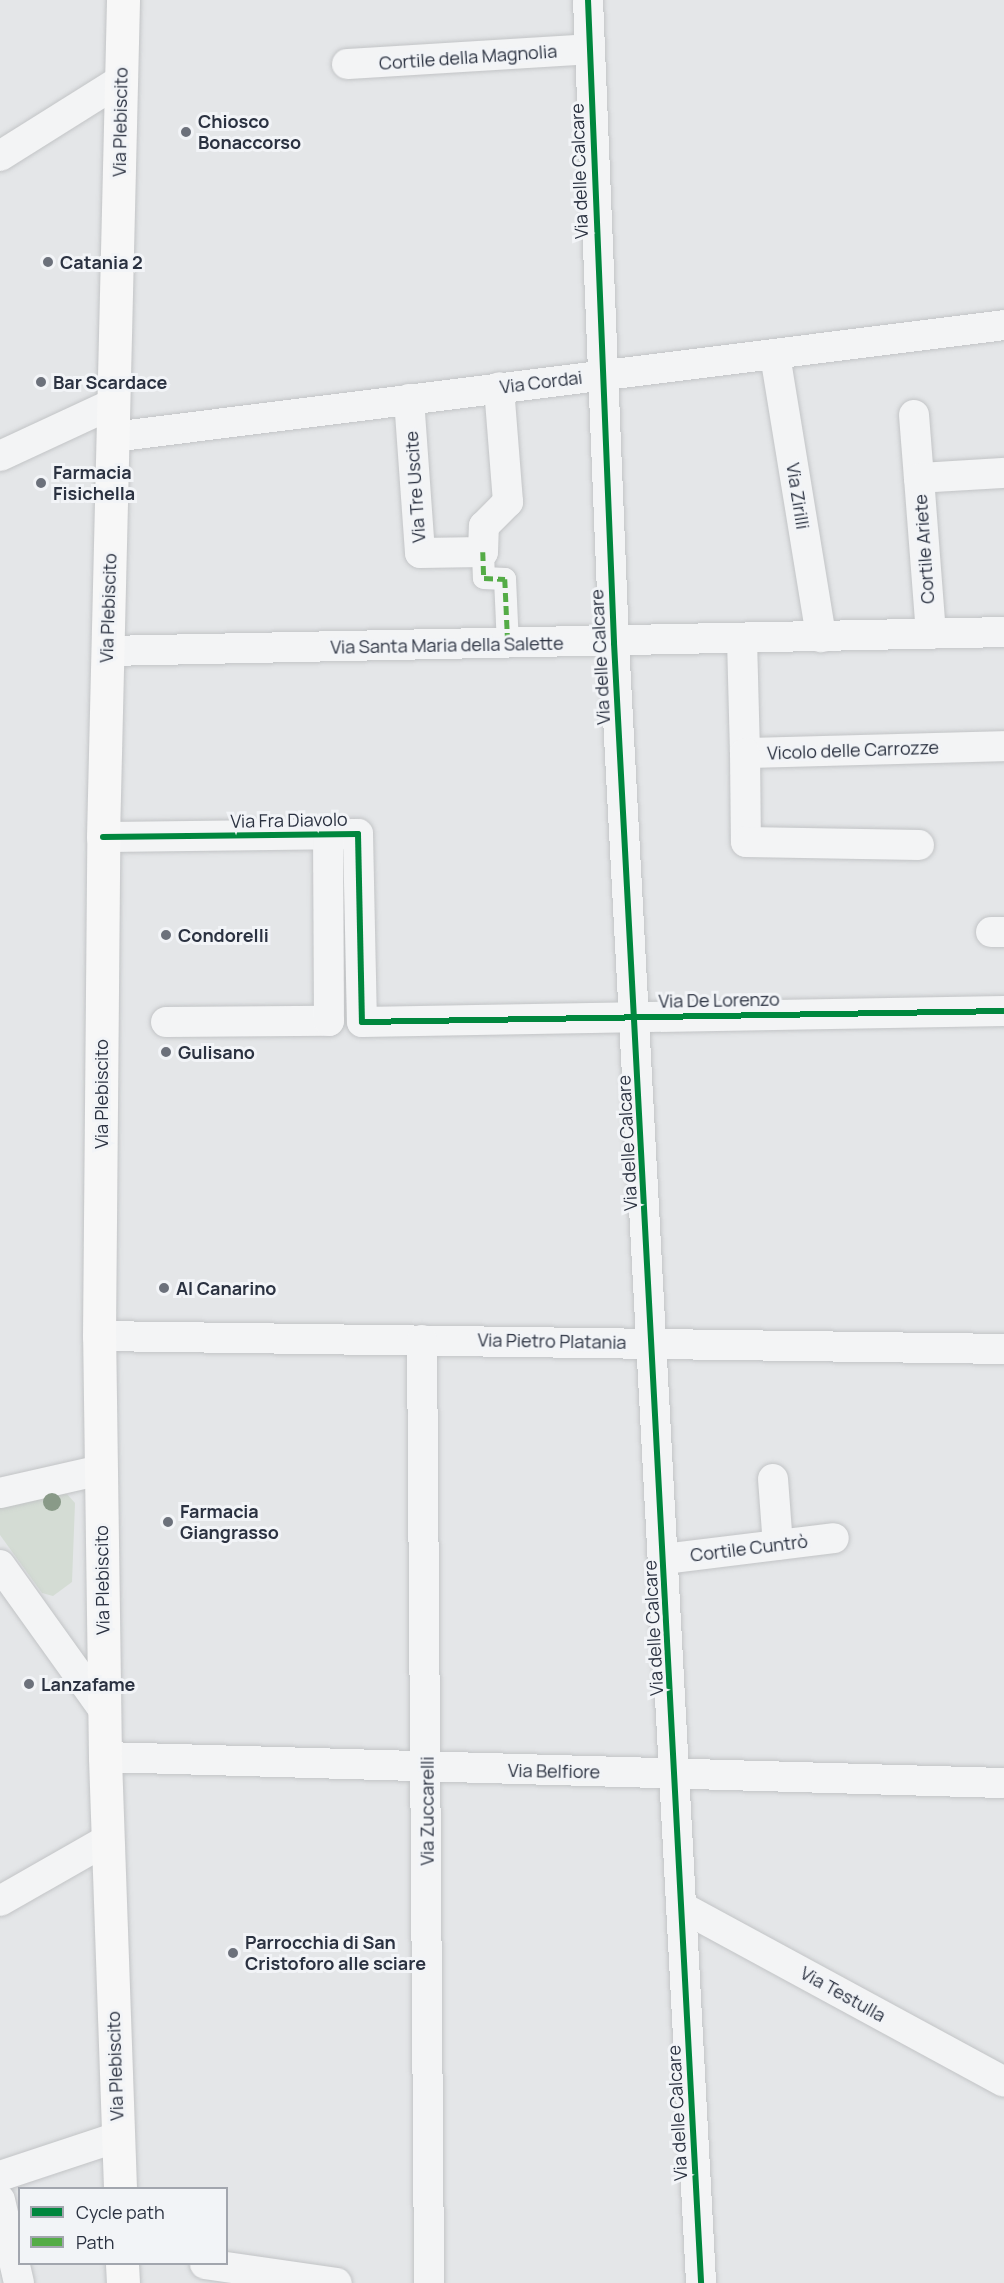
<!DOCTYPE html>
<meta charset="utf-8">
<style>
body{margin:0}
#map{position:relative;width:1004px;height:2283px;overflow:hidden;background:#e4e6e8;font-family:Manrope,sans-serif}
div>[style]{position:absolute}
.green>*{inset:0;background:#d4dcd4}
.roads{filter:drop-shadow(0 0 2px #c2c4c6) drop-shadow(0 0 2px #c2c4c6)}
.pedestrian>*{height:22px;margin:-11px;padding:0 11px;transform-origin:11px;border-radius:11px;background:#f3f4f5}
.minor>*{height:30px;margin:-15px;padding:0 15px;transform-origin:15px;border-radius:15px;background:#f3f4f5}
.secondary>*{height:33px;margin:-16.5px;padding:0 16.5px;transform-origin:16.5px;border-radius:16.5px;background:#f7f7f7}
.quiet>*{height:4.5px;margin-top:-2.25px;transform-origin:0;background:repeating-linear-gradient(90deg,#54ac46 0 9px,transparent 0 13.5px)}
.cycleway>*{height:6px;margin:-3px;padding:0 3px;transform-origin:3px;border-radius:3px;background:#00873e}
.trees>*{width:18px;height:18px;margin:-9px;border-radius:50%;background:#899a88}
.dots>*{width:16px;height:16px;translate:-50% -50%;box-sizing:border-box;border:3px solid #f2f4f7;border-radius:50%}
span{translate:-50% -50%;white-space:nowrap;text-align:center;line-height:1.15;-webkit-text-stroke:6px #f2f4f7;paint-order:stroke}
.street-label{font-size:18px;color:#2b3241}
.poi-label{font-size:18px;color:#2b3241;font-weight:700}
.left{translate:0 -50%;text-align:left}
.legend{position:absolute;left:18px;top:2187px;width:210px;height:78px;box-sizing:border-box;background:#f2f4f7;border:2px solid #a2a6ae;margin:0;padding:8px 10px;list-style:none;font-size:18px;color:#2b3241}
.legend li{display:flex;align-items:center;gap:12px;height:30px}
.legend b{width:30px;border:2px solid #a2a6ae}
</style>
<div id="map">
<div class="green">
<i style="clip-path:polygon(66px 1493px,75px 1503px,72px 1582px,53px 1596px,42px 1593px,0 1535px,0 1506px)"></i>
</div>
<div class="roads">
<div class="pedestrian">
<i style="left:483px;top:552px;width:26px;rotate:88deg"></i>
<i style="left:484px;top:578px;width:21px;rotate:3deg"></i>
<i style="left:505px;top:579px;width:65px;rotate:87.4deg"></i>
</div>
<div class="minor">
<i style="left:588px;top:0;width:644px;rotate:87.68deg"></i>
<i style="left:614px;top:643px;width:1642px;rotate:86.96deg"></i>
<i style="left:347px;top:64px;width:243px;rotate:-3.5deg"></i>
<i style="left:0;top:156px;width:143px;rotate:-32.1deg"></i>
<i style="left:775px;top:355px;width:286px;rotate:80.7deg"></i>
<i style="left:409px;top:399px;width:154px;rotate:85.9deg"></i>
<i style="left:420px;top:553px;width:63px;rotate:-0.9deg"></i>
<i style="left:483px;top:552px;width:26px;rotate:-88deg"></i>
<i style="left:484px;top:526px;width:34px;rotate:-45deg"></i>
<i style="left:508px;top:502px;width:115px;rotate:-94.5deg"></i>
<i style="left:914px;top:415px;width:63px;rotate:85.5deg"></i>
<i style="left:113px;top:437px;width:898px;rotate:-7.16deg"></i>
<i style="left:0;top:456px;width:126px;rotate:-24.9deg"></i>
<i style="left:931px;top:634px;width:156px;rotate:-94.4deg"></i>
<i style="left:919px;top:478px;width:85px;rotate:-3.4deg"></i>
<i style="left:742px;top:639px;width:114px;rotate:88.5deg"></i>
<i style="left:745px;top:753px;width:259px;rotate:-1.5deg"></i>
<i style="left:107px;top:651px;width:897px;rotate:-1.21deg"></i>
<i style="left:745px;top:753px;width:89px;rotate:89.4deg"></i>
<i style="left:746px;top:842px;width:173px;rotate:1deg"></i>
<i style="left:103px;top:837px;width:255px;rotate:-0.7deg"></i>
<i style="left:358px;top:834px;width:188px;rotate:88.8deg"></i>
<i style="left:362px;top:1022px;width:642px;rotate:-0.98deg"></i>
<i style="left:991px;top:932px;width:13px"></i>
<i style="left:166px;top:1022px;width:163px;rotate:-0.4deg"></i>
<i style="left:329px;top:1021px;width:187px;rotate:-90.3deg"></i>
<i style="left:99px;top:1336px;width:905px;rotate:0.82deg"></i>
<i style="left:422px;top:1340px;width:943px;rotate:89.57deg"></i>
<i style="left:773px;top:1479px;width:66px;rotate:85.7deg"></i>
<i style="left:0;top:1493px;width:104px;rotate:-12.8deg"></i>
<i style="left:664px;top:1559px;width:171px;rotate:-7deg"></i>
<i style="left:0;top:1565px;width:178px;rotate:54.4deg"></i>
<i style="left:105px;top:1757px;width:899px;rotate:1.66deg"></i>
<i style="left:0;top:1901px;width:123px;rotate:-29.7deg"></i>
<i style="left:682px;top:1907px;width:366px;rotate:28.5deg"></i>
<i style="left:0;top:2176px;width:124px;rotate:-18.3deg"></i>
<i style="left:0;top:2200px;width:85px;rotate:77.1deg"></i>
<i style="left:205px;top:2264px;width:133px;rotate:8.2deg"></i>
</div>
<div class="secondary">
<i style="left:120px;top:2188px;width:431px;rotate:-92deg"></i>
<i style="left:105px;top:1757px;width:421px;rotate:-90.8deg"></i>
<i style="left:99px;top:1336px;width:499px;rotate:-89.5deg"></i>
<i style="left:103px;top:837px;width:837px;rotate:-88.63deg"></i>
<i style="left:122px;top:2264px;width:19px;rotate:87deg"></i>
</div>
</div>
<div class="quiet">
<i style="left:483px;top:552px;width:26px;rotate:88deg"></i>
<i style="left:484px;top:578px;width:21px;rotate:3deg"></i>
<i style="left:505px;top:579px;width:65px;rotate:87.4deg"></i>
</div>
<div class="cycleway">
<i style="left:588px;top:0;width:644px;rotate:87.68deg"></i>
<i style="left:614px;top:643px;width:1642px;rotate:86.96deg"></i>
<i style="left:103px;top:837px;width:255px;rotate:-0.7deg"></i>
<i style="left:358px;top:834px;width:188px;rotate:88.8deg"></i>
<i style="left:362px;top:1022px;width:642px;rotate:-0.98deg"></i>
</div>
<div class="trees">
<i style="left:52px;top:1502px"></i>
</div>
<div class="dots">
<i style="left:186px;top:132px;background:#6c717b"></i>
<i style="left:48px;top:262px;background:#6c717b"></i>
<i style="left:41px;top:382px;background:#6c717b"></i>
<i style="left:41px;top:483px;background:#6c717b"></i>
<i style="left:166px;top:935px;background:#6c717b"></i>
<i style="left:166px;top:1052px;background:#6c717b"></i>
<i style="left:164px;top:1288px;background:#6c717b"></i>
<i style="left:168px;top:1522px;background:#6c717b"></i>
<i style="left:29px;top:1684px;background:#6c717b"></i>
<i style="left:233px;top:1953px;background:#6c717b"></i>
</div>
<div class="street-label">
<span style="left:468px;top:57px;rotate:-4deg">Cortile della Magnolia</span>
<span style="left:120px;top:122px;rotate:-89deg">Via Plebiscito</span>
<span style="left:579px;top:171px;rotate:-92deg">Via delle Calcare</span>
<span style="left:541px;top:382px;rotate:-7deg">Via Cordai</span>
<span style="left:415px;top:487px;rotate:-94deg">Via Tre Uscite</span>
<span style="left:798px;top:496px;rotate:81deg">Via Zirilli</span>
<span style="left:924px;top:549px;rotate:-94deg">Cortile Ariete</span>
<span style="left:108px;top:608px;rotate:-88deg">Via Plebiscito</span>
<span style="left:447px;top:645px;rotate:-1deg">Via Santa Maria della Salette</span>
<span style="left:600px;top:657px;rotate:-93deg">Via delle Calcare</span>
<span style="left:853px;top:750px;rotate:-2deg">Vicolo delle Carrozze</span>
<span style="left:289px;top:820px;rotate:-1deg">Via Fra Diavolo</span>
<span style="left:719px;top:1000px;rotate:-1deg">Via De Lorenzo</span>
<span style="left:101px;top:1094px;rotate:-90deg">Via Plebiscito</span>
<span style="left:627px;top:1143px;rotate:-93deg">Via delle Calcare</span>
<span style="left:552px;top:1341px;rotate:1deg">Via Pietro Platania</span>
<span style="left:749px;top:1548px;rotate:-7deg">Cortile Cuntrò</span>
<span style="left:102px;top:1580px;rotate:-91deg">Via Plebiscito</span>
<span style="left:653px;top:1628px;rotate:-93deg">Via delle Calcare</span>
<span style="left:554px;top:1771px;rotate:1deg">Via Belfiore</span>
<span style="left:427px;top:1811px;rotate:-90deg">Via Zuccarelli</span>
<span style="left:843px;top:1994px;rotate:29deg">Via Testulla</span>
<span style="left:115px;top:2066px;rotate:-92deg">Via Plebiscito</span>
<span style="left:677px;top:2113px;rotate:-93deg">Via delle Calcare</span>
</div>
<div class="poi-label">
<span class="left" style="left:198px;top:132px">Chiosco<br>Bonaccorso</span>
<span class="left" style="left:60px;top:262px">Catania 2</span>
<span class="left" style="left:53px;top:382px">Bar Scardace</span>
<span class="left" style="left:53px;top:483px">Farmacia<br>Fisichella</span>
<span class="left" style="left:178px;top:935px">Condorelli</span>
<span class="left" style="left:178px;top:1052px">Gulisano</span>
<span class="left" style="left:176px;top:1288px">Al Canarino</span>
<span class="left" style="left:180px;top:1522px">Farmacia<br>Giangrasso</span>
<span class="left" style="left:41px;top:1684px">Lanzafame</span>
<span class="left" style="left:245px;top:1953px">Parrocchia di San<br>Cristoforo alle sciare</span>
</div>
<ul class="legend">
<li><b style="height:8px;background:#00873e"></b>Cycle path</li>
<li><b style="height:8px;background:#54ac46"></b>Path</li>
</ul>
</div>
